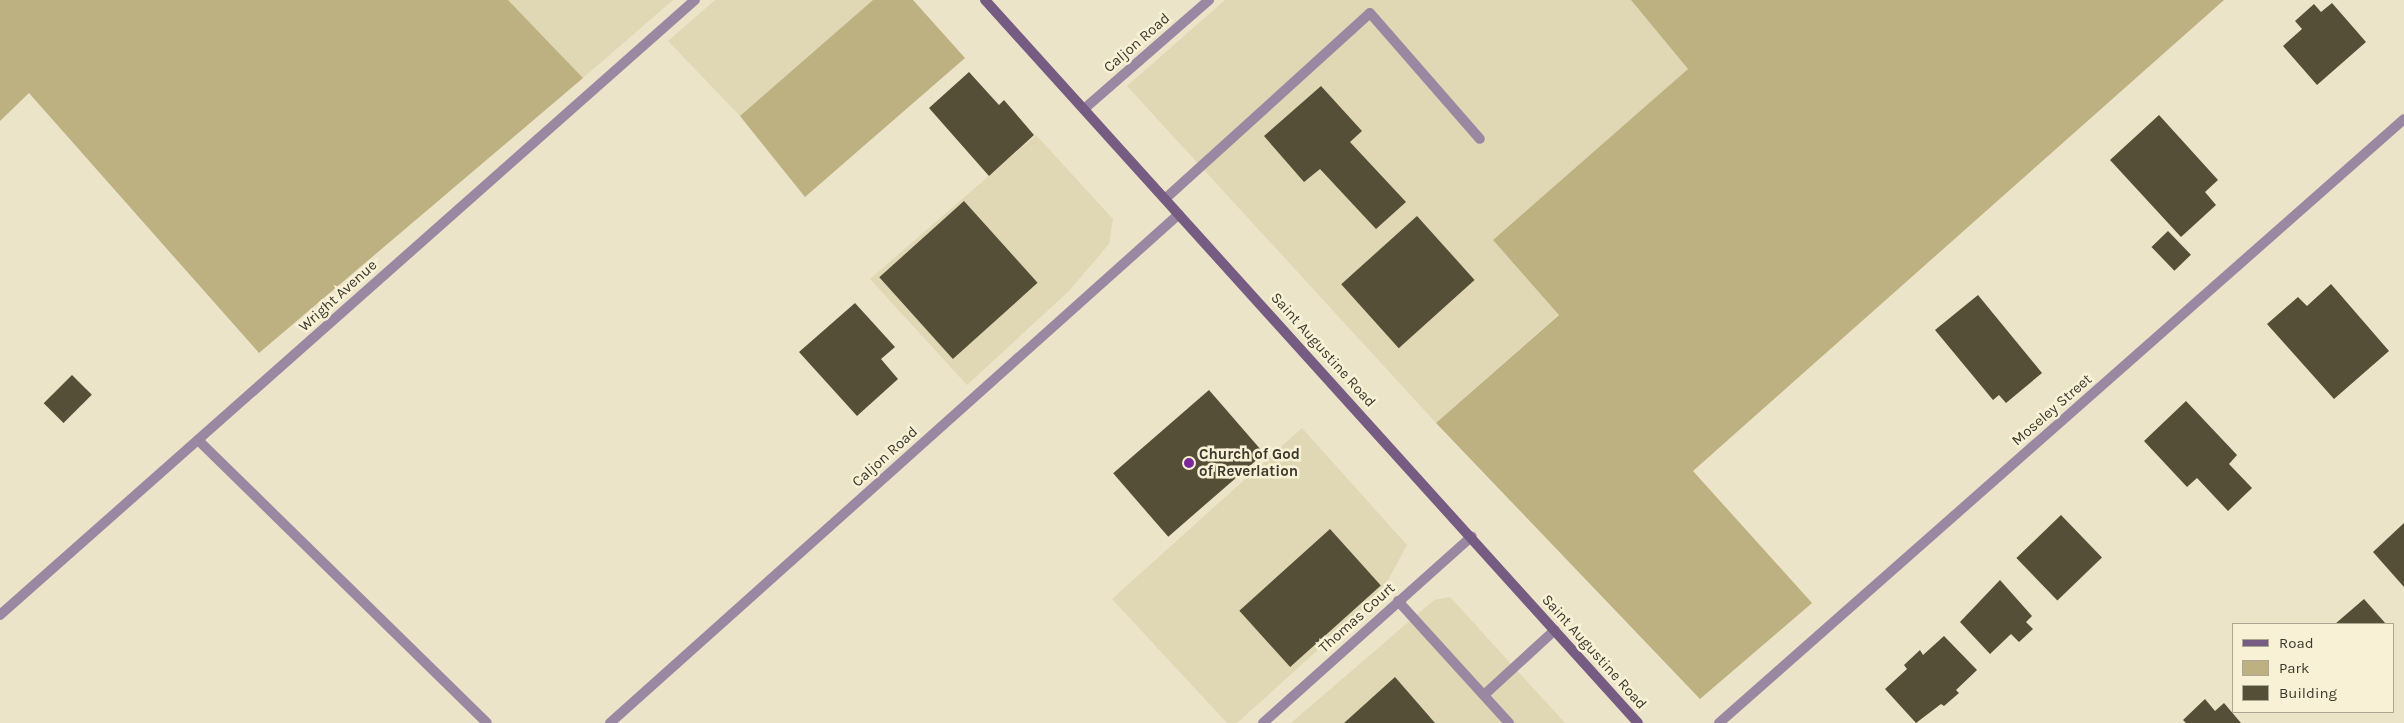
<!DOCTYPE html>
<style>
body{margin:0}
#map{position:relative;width:2404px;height:723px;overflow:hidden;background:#ebe4c8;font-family:Karla,sans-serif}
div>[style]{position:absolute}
.built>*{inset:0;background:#e0d7b4}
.green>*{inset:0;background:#bdb181}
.building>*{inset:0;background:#554f38;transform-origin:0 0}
.lane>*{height:10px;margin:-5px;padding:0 5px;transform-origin:5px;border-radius:5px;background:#9a88a2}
.street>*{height:10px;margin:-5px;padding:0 5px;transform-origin:5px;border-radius:5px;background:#9a88a2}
.secondary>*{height:10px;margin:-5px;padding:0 5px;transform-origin:5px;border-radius:5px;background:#765c82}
.dots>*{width:14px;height:14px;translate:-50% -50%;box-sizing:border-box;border:2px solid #f8f1d5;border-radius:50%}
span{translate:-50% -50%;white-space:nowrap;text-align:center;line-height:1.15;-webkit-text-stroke:5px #f8f1d5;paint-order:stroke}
.street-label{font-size:15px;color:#3b392e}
.poi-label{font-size:15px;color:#3b392e;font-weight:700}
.left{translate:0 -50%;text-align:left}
.legend{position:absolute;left:2232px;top:623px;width:162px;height:90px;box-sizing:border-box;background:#f8f1d5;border:1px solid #aca792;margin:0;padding:6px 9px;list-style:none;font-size:15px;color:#3b392e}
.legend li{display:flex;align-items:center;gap:10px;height:25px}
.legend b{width:25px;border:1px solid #aca792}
</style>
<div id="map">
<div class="built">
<i style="clip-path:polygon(508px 0,673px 0,583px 78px)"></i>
<i style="clip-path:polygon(715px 0,873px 0,740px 116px,668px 41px)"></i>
<i style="clip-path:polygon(1225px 0,1631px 0,1688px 69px,1493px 240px,1559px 314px,1436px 423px,1127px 86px)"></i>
<i style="clip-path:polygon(1036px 135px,1113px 219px,1109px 244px,1069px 291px,967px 385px,870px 279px)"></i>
<i style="clip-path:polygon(1302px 428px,1407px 545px,1381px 593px,1237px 723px,1227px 723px,1112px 599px)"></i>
<i style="clip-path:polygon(1450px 597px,1565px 723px,1291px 723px,1434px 600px)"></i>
</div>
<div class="green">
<i style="clip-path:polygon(0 0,508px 0,583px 78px,259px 353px,29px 93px,0 121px)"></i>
<i style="clip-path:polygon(873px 0,913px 0,965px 58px,805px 197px,740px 116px)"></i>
<i style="clip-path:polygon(1631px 0,2224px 0,1693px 471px,1812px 603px,1700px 699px,1436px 423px,1559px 315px,1493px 240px,1688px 69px)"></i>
</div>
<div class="building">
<i style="clip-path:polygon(2332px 3px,2366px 42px,2317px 85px,2283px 46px,2302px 29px,2295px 21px,2314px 4px,2321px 12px)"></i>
<i style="clip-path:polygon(969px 72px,999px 105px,1004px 100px,1034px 135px,989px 176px,929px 108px)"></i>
<i style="clip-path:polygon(1321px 86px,1362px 131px,1350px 142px,1406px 202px,1376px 229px,1320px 169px,1304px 182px,1264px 136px)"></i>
<i style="clip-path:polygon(2159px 115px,2218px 180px,2205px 192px,2216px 205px,2181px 237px,2110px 160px)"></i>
<i style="left:964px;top:201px;width:110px;height:114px;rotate:48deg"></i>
<i style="left:1417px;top:216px;width:86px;height:102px;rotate:48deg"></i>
<i style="left:2168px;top:231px;width:33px;height:23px;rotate:46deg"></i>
<i style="clip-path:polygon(2331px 284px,2389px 351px,2334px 399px,2267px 324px,2298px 297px,2307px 306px)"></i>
<i style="clip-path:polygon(1978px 295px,2042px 373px,2006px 403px,1999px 395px,1993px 400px,1935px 330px)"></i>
<i style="clip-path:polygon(855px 303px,895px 347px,881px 359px,898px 379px,857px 416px,799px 352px)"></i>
<i style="left:72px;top:375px;width:28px;height:40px;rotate:45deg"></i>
<i style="left:1209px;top:390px;width:84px;height:127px;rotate:49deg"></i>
<i style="clip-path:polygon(2186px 401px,2237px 455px,2229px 464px,2252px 488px,2228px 511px,2197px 478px,2187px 487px,2144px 441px)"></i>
<i style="left:2061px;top:515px;width:59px;height:62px;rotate:46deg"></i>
<i style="clip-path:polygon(2404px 523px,2404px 587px,2373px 552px)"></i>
<i style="left:1330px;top:529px;width:76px;height:122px;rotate:48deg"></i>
<i style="clip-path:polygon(2000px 580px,2032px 616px,2026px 622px,2033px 629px,2019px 642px,2011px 634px,1990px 654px,1960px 622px)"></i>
<i style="clip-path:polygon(2364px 599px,2386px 624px,2335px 624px)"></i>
<i style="clip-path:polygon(1944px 636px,1977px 670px,1956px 690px,1959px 693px,1944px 706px,1941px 704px,1916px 723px,1885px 689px,1907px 669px,1904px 665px,1920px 650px,1923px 655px)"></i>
<i style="clip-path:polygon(1395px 677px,1435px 723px,1344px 723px)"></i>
<i style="clip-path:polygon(2205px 699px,2215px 711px,2224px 703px,2241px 723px,2186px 723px,2183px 720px)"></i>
</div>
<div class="lane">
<i style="left:1166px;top:198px;width:275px;rotate:-42.2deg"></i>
<i style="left:1370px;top:13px;width:167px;rotate:48.9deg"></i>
<i style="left:198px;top:440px;width:404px;rotate:44.4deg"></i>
<i style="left:1398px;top:601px;width:165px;rotate:47.7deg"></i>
<i style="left:1484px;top:695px;width:96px;rotate:-42.5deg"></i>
</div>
<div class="street">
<i style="left:1084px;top:109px;width:166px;rotate:-41.1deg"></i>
<i style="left:0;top:615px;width:928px;rotate:-41.51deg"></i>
<i style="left:610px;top:723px;width:763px;rotate:-41.81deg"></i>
<i style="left:1263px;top:723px;width:280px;rotate:-41.8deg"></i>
<i style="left:1719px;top:723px;width:913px;rotate:-41.4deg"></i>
</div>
<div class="secondary">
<i style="left:985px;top:0;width:974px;rotate:47.91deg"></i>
</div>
<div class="dots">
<i style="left:1189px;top:463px;background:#7b2999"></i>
</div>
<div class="street-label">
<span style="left:1137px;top:43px;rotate:-41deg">Caljon Road</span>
<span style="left:338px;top:296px;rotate:-42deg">Wright Avenue</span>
<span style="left:1323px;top:350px;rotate:48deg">Saint Augustine Road</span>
<span style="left:2052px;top:410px;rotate:-41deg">Moseley Street</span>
<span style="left:885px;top:457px;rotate:-42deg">Caljon Road</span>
<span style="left:1357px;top:618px;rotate:-42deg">Thomas Court</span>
<span style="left:1594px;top:652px;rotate:48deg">Saint Augustine Road</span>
</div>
<div class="poi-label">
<span class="left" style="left:1199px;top:463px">Church of God<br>of Reverlation</span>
</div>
<ul class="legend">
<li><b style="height:6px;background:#765c82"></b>Road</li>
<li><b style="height:14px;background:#bdb181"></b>Park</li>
<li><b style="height:14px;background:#554f38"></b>Building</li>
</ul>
</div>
